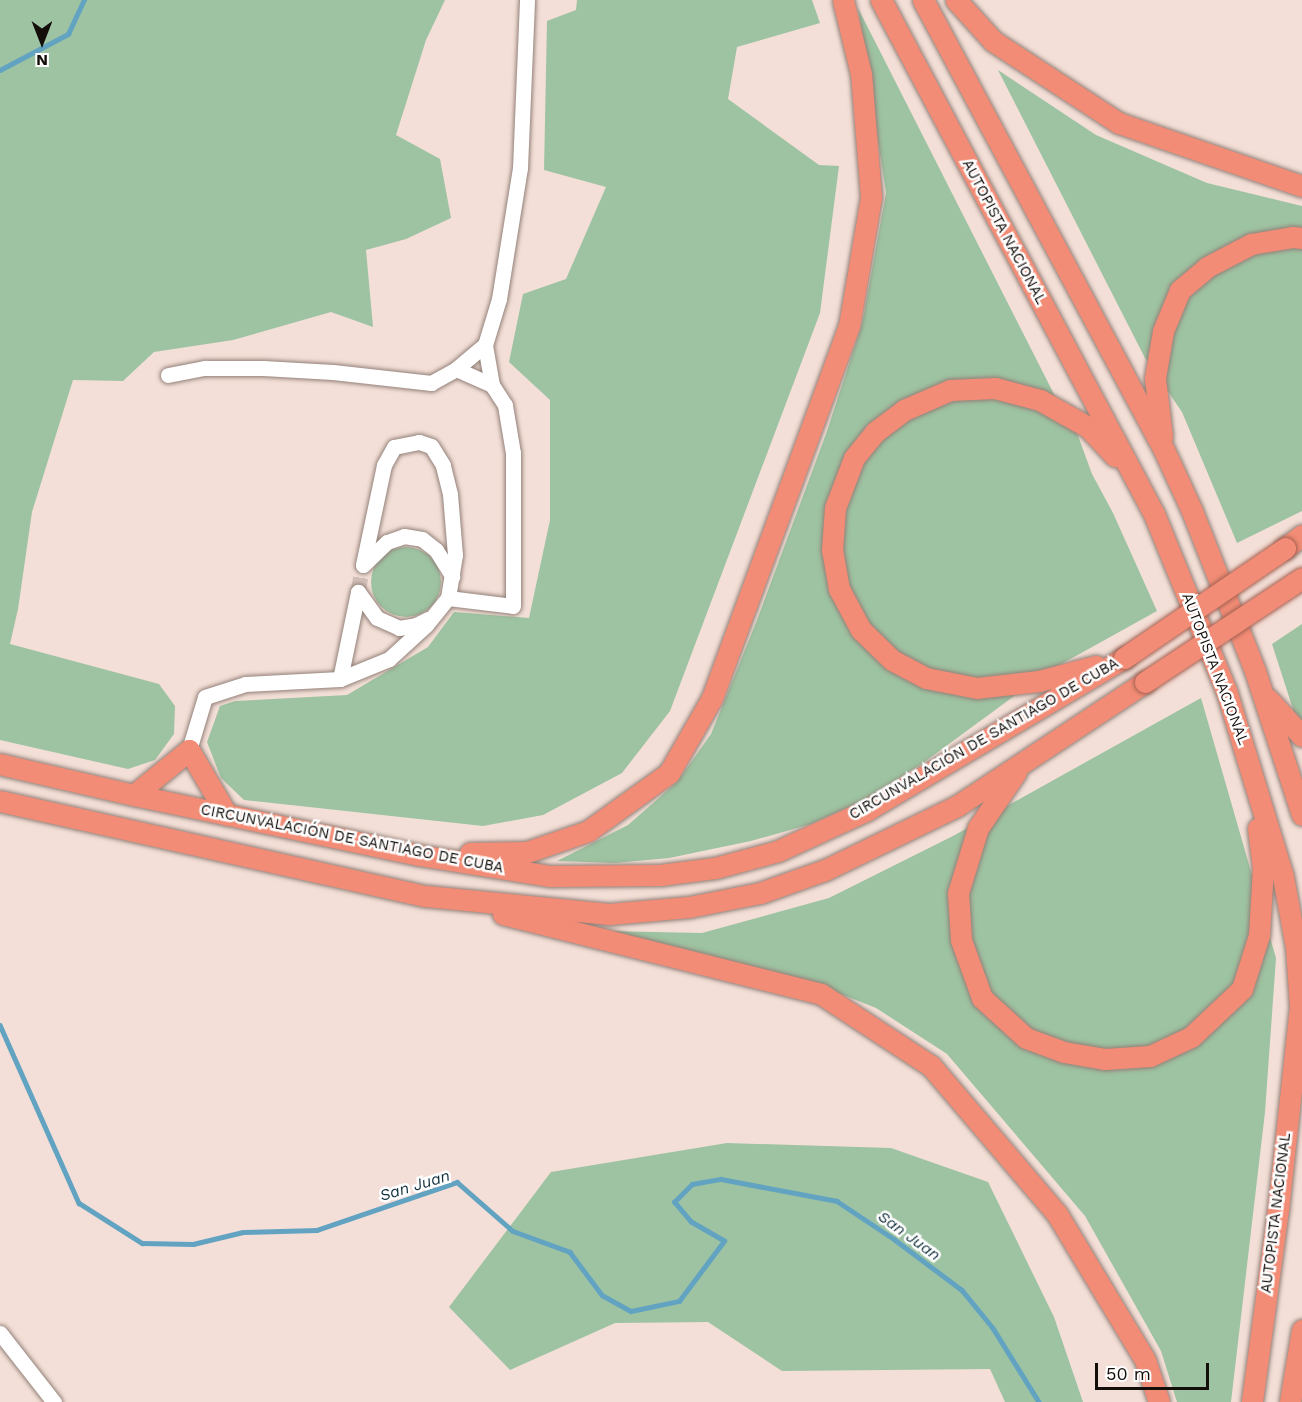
<!DOCTYPE html>
<meta charset="utf-8">
<style>
body{margin:0}
#map{position:relative;width:1302px;height:1402px;overflow:hidden;background:#f3dfd7;font-family:"Work Sans",sans-serif}
div>[style]{position:absolute}
.green>*{inset:0;background:#9dc3a2}
.round{border-radius:50%}
.stream>*{height:4.5px;margin:-2.25px;padding:0 2.25px;transform-origin:2.25px;border-radius:2.25px;background:#63a3c2}
.minor-tunnel>*{height:15px;margin-top:-7.5px;transform-origin:0;background:repeating-linear-gradient(90deg,#d2c0b8 0 15px,transparent 0 23px)}
.roads{filter:drop-shadow(0 0 2px #938179) drop-shadow(0 0 2px #938179)}
.minor>*{height:15px;margin:-7.5px;padding:0 7.5px;transform-origin:7.5px;border-radius:7.5px;background:#fff}
.highway>*{height:21px;margin:-10.5px;padding:0 10.5px;transform-origin:10.5px;border-radius:10.5px;background:#f28c76}
.bridges{filter:drop-shadow(0 0 2px #a46051) drop-shadow(0 0 2px #a46051)}
.highway-bridge>*{height:21px;margin:-10.5px;padding:0 10.5px;transform-origin:10.5px;border-radius:10.5px;background:#f28c76}
span{translate:-50% -50%;white-space:nowrap;text-align:center;line-height:1.15;-webkit-text-stroke:5px #fff;paint-order:stroke}
.street-label{font-size:15px;color:#140e0b}
.water-label{font-size:16px;color:#112f3d;font-style:italic}
.north{position:absolute;left:12px;top:12px;width:60px;height:60px;-webkit-text-stroke:4px #fff;paint-order:stroke;rotate:180deg;font-size:16px;font-weight:700;line-height:24px;text-align:center;color:#140e0b}
.north::after{content:'';display:block;margin:auto;width:21px;height:27px;background:#140e0b;clip-path:polygon(50% 0,100% 100%,50% 72%,0 100%)}
.scale{position:absolute;left:1095px;top:1363px;width:114px;height:27px;box-sizing:border-box;border:3px solid #140e0b;border-top:0;padding-left:8px;font-size:18px;line-height:21px;white-space:nowrap;color:#140e0b;-webkit-text-stroke:4px #fff;paint-order:stroke}
</style>
<div id="map">
<div class="green">
<i style="clip-path:polygon(0 0,445px 0,426px 40px,396px 135px,440px 159px,451px 218px,406px 239px,366px 250px,373px 327px,331px 312px,233px 340px,154px 352px,123px 381px,73px 380px,32px 512px,18px 609px,10px 644px,159px 684px,175px 706px,174px 734px,155px 760px,128px 769px,0 740px)"></i>
<i style="clip-path:polygon(577px 0,812px 0,820px 23px,737px 47px,728px 99px,819px 165px,839px 166px,820px 313px,670px 711px,622px 773px,543px 815px,483px 826px,244px 800px,221px 778px,207px 742px,220px 706px,235px 701px,347px 695px,428px 647px,454px 612px,529px 618px,550px 520px,550px 400px,509px 362px,523px 294px,566px 279px,606px 187px,544px 170px,547px 21px,576px 10px)"></i>
<i style="clip-path:polygon(858px 8px,1061px 408px,1077px 433px,1092px 474px,1113px 513px,1157px 611px,1047px 672px,923px 763px,866px 799px,811px 824px,751px 841px,669px 858px,615px 863px,557px 861px,628px 825px,677px 782px,711px 734px,757px 620px,826px 434px,862px 324px,886px 193px)"></i>
<i style="clip-path:polygon(998px 70px,1096px 135px,1207px 183px,1302px 206px,1302px 511px,1237px 543px,1182px 412px,1145px 358px)"></i>
<i class="round" style="left:371px;top:547px;width:70px;height:70px"></i>
<i style="clip-path:polygon(1302px 624px,1302px 737px,1272px 644px)"></i>
<i style="clip-path:polygon(1201px 698px,1276px 958px,1265px 1112px,1231px 1402px,1177px 1402px,1161px 1351px,1085px 1216px,947px 1054px,876px 1008px,803px 979px,608px 931px,702px 933px,829px 898px,953px 836px)"></i>
<i style="clip-path:polygon(727px 1143px,891px 1148px,988px 1182px,1054px 1317px,1083px 1402px,1005px 1402px,990px 1369px,782px 1371px,708px 1322px,615px 1323px,510px 1370px,449px 1307px,551px 1172px)"></i>
</div>
<div class="stream">
<i style="left:0;top:70px;width:77px;rotate:-27.9deg"></i>
<i style="left:68px;top:34px;width:38px;rotate:-65deg"></i>
<i style="left:0;top:1025px;width:195px;rotate:66.1deg"></i>
<i style="left:79px;top:1203px;width:75px;rotate:32.4deg"></i>
<i style="left:142px;top:1243px;width:51px;rotate:1.1deg"></i>
<i style="left:193px;top:1244px;width:51px;rotate:-13.5deg"></i>
<i style="left:243px;top:1232px;width:74px;rotate:-1.5deg"></i>
<i style="left:317px;top:1230px;width:148px;rotate:-18.9deg"></i>
<i style="left:457px;top:1182px;width:74px;rotate:41.2deg"></i>
<i style="left:513px;top:1231px;width:61px;rotate:20.2deg"></i>
<i style="left:570px;top:1252px;width:54px;rotate:53.3deg"></i>
<i style="left:602px;top:1295px;width:33px;rotate:29deg"></i>
<i style="left:631px;top:1311px;width:49px;rotate:-11.8deg"></i>
<i style="left:679px;top:1301px;width:75px;rotate:-53.1deg"></i>
<i style="left:724px;top:1241px;width:38px;rotate:-150deg"></i>
<i style="left:691px;top:1222px;width:26px;rotate:-130deg"></i>
<i style="left:674px;top:1202px;width:25px;rotate:-45deg"></i>
<i style="left:692px;top:1184px;width:29px;rotate:-10deg"></i>
<i style="left:721px;top:1179px;width:118px;rotate:10.7deg"></i>
<i style="left:837px;top:1201px;width:69px;rotate:33.7deg"></i>
<i style="left:894px;top:1239px;width:85px;rotate:36.9deg"></i>
<i style="left:962px;top:1290px;width:49px;rotate:50.8deg"></i>
<i style="left:993px;top:1328px;width:87px;rotate:58.1deg"></i>
</div>
<div class="minor-tunnel">
<i style="left:358px;top:592px;width:27px;rotate:-80deg"></i>
</div>
<div class="roads">
<div class="minor">
<i style="left:485px;top:345px;width:41px;rotate:80.1deg"></i>
<i style="left:168px;top:375px;width:38px;rotate:-11deg"></i>
<i style="left:205px;top:368px;width:58px"></i>
<i style="left:263px;top:368px;width:70px;rotate:3.3deg"></i>
<i style="left:333px;top:372px;width:99px;rotate:6.4deg"></i>
<i style="left:431px;top:383px;width:29px;rotate:-29deg"></i>
<i style="left:456px;top:369px;width:38px;rotate:-40deg"></i>
<i style="left:485px;top:345px;width:48px;rotate:-73.1deg"></i>
<i style="left:499px;top:299px;width:133px;rotate:-80.9deg"></i>
<i style="left:520px;top:168px;width:168px;rotate:-87.6deg"></i>
<i style="left:363px;top:565px;width:33px;rotate:-44deg"></i>
<i style="left:387px;top:542px;width:18px;rotate:-19deg"></i>
<i style="left:404px;top:536px;width:18px;rotate:9deg"></i>
<i style="left:422px;top:539px;width:18px;rotate:38deg"></i>
<i style="left:436px;top:550px;width:31px;rotate:58deg"></i>
<i style="left:358px;top:592px;width:32px;rotate:54deg"></i>
<i style="left:377px;top:618px;width:24px;rotate:24deg"></i>
<i style="left:399px;top:628px;width:17px;rotate:-10deg"></i>
<i style="left:416px;top:625px;width:13px;rotate:-27deg"></i>
<i style="left:448px;top:598px;width:65px;rotate:7deg"></i>
<i style="left:513px;top:606px;width:153px;rotate:-90deg"></i>
<i style="left:513px;top:453px;width:49px;rotate:-99.5deg"></i>
<i style="left:505px;top:405px;width:24px;rotate:-123deg"></i>
<i style="left:492px;top:385px;width:39px;rotate:-156deg"></i>
<i style="left:340px;top:679px;width:89px;rotate:-78.3deg"></i>
<i style="left:189px;top:750px;width:55px;rotate:-73.2deg"></i>
<i style="left:205px;top:697px;width:42px;rotate:-18deg"></i>
<i style="left:245px;top:684px;width:95px;rotate:-3deg"></i>
<i style="left:340px;top:679px;width:53px;rotate:-22.2deg"></i>
<i style="left:389px;top:659px;width:50px;rotate:-42.6deg"></i>
<i style="left:426px;top:625px;width:35px;rotate:-51deg"></i>
<i style="left:448px;top:598px;width:44px;rotate:-80.8deg"></i>
<i style="left:455px;top:555px;width:61px;rotate:-94.7deg"></i>
<i style="left:450px;top:494px;width:30px;rotate:-104deg"></i>
<i style="left:443px;top:465px;width:22px;rotate:-122deg"></i>
<i style="left:431px;top:446px;width:13px;rotate:-162deg"></i>
<i style="left:419px;top:442px;width:25px;rotate:169deg"></i>
<i style="left:394px;top:447px;width:21px;rotate:119deg"></i>
<i style="left:384px;top:465px;width:102px;rotate:101.9deg"></i>
<i style="left:0;top:1333px;width:88px;rotate:52deg"></i>
</div>
<div class="highway">
<i style="left:881px;top:0;width:582px;rotate:62.03deg"></i>
<i style="left:1154px;top:514px;width:190px;rotate:67.8deg"></i>
<i style="left:1226px;top:690px;width:195px;rotate:73deg"></i>
<i style="left:1283px;top:877px;width:71px;rotate:79.5deg"></i>
<i style="left:1296px;top:947px;width:60px;rotate:86.2deg"></i>
<i style="left:1300px;top:1007px;width:203px;rotate:96.2deg"></i>
<i style="left:1278px;top:1209px;width:195px;rotate:97.7deg"></i>
<i style="left:923px;top:0;width:510px;rotate:61.83deg"></i>
<i style="left:1164px;top:450px;width:67px;rotate:65.3deg"></i>
<i style="left:1192px;top:511px;width:172px;rotate:68.5deg"></i>
<i style="left:1255px;top:671px;width:151px;rotate:71.9deg"></i>
<i style="left:956px;top:0;width:55px;rotate:47.9deg"></i>
<i style="left:993px;top:41px;width:150px;rotate:33.1deg"></i>
<i style="left:1119px;top:123px;width:194px;rotate:19deg"></i>
<i style="left:1162px;top:437px;width:59px;rotate:-96.8deg"></i>
<i style="left:1155px;top:378px;width:48px;rotate:-80.3deg"></i>
<i style="left:1163px;top:331px;width:44px;rotate:-67.5deg"></i>
<i style="left:1180px;top:290px;width:35px;rotate:-40deg"></i>
<i style="left:1207px;top:267px;width:50px;rotate:-27.6deg"></i>
<i style="left:1251px;top:244px;width:43px;rotate:-9.5deg"></i>
<i style="left:1293px;top:237px;width:9px;rotate:6deg"></i>
<i style="left:1285px;top:548px;width:21px;rotate:-37deg"></i>
<i style="left:1096px;top:666px;width:59px;rotate:165.3deg"></i>
<i style="left:1039px;top:681px;width:62px;rotate:173.6deg"></i>
<i style="left:977px;top:688px;width:52px;rotate:-168.9deg"></i>
<i style="left:926px;top:678px;width:38px;rotate:-152deg"></i>
<i style="left:892px;top:660px;width:43px;rotate:-135.9deg"></i>
<i style="left:861px;top:630px;width:47px;rotate:-118.2deg"></i>
<i style="left:839px;top:589px;width:40px;rotate:-100deg"></i>
<i style="left:832px;top:550px;width:42px;rotate:-85.9deg"></i>
<i style="left:835px;top:508px;width:53px;rotate:-69.2deg"></i>
<i style="left:854px;top:458px;width:33px;rotate:-51deg"></i>
<i style="left:875px;top:432px;width:36px;rotate:-37deg"></i>
<i style="left:904px;top:410px;width:50px;rotate:-23.5deg"></i>
<i style="left:950px;top:390px;width:45px;rotate:-2.5deg"></i>
<i style="left:995px;top:388px;width:47px;rotate:14.9deg"></i>
<i style="left:1040px;top:400px;width:55px;rotate:29.4deg"></i>
<i style="left:1088px;top:427px;width:40px;rotate:47deg"></i>
<i style="left:1268px;top:699px;width:50px;rotate:47.4deg"></i>
<i style="left:0;top:764px;width:138px;rotate:13deg"></i>
<i style="left:134px;top:795px;width:291px;rotate:11.9deg"></i>
<i style="left:419px;top:855px;width:133px;rotate:9.1deg"></i>
<i style="left:550px;top:876px;width:110px;rotate:-0.5deg"></i>
<i style="left:660px;top:875px;width:55px;rotate:-7.3deg"></i>
<i style="left:715px;top:868px;width:65px;rotate:-15.1deg"></i>
<i style="left:778px;top:851px;width:98px;rotate:-24.7deg"></i>
<i style="left:867px;top:810px;width:299px;rotate:-30.6deg"></i>
<i style="left:1016px;top:772px;width:68px;rotate:124.2deg"></i>
<i style="left:978px;top:828px;width:68px;rotate:107.1deg"></i>
<i style="left:958px;top:893px;width:47px;rotate:86.3deg"></i>
<i style="left:961px;top:940px;width:62px;rotate:70.1deg"></i>
<i style="left:982px;top:998px;width:59px;rotate:42.3deg"></i>
<i style="left:1026px;top:1038px;width:40px;rotate:20.2deg"></i>
<i style="left:1064px;top:1052px;width:42px;rotate:9.7deg"></i>
<i style="left:1105px;top:1059px;width:45px;rotate:-3.8deg"></i>
<i style="left:1150px;top:1056px;width:45px;rotate:-24.9deg"></i>
<i style="left:1191px;top:1037px;width:70px;rotate:-43.3deg"></i>
<i style="left:1242px;top:989px;width:57px;rotate:-72.5deg"></i>
<i style="left:1259px;top:935px;width:67px;rotate:-86.6deg"></i>
<i style="left:1263px;top:868px;width:40px;rotate:-97.1deg"></i>
<i style="left:134px;top:795px;width:71px;rotate:-39.3deg"></i>
<i style="left:189px;top:750px;width:75px;rotate:59.7deg"></i>
<i style="left:0;top:801px;width:436px;rotate:12.6deg"></i>
<i style="left:426px;top:896px;width:184px;rotate:5.6deg"></i>
<i style="left:609px;top:914px;width:80px;rotate:-5deg"></i>
<i style="left:689px;top:907px;width:72px;rotate:-11.2deg"></i>
<i style="left:760px;top:893px;width:69px;rotate:-19.5deg"></i>
<i style="left:825px;top:870px;width:147px;rotate:-25.9deg"></i>
<i style="left:957px;top:806px;width:225px;rotate:-33.4deg"></i>
<i style="left:470px;top:853px;width:57px;rotate:-1deg"></i>
<i style="left:527px;top:852px;width:65px;rotate:-19deg"></i>
<i style="left:588px;top:831px;width:100px;rotate:-35.6deg"></i>
<i style="left:669px;top:773px;width:86px;rotate:-60.2deg"></i>
<i style="left:712px;top:698px;width:396px;rotate:-69.8deg"></i>
<i style="left:849px;top:326px;width:131px;rotate:-80.3deg"></i>
<i style="left:871px;top:197px;width:123px;rotate:-94.6deg"></i>
<i style="left:861px;top:74px;width:76px;rotate:-103.7deg"></i>
<i style="left:503px;top:914px;width:328px;rotate:14.1deg"></i>
<i style="left:821px;top:994px;width:131px;rotate:33.2deg"></i>
<i style="left:931px;top:1066px;width:194px;rotate:49.6deg"></i>
<i style="left:1057px;top:1214px;width:170px;rotate:58.9deg"></i>
<i style="left:1145px;top:1360px;width:44px;rotate:71.6deg"></i>
<i style="left:1290px;top:1402px;width:73px;rotate:-80.5deg"></i>
</div>
</div>
<div class="bridges">
<div class="highway-bridge">
<i style="left:1124px;top:658px;width:195px;rotate:-34.3deg"></i>
<i style="left:1145px;top:682px;width:188px;rotate:-33.5deg"></i>
</div>
</div>
<div class="street-label">
<span style="left:1004px;top:232px;rotate:62deg">AUTOPISTA NACIONAL</span>
<span style="left:1215px;top:669px;rotate:69deg">AUTOPISTA NACIONAL</span>
<span style="left:984px;top:739px;rotate:-30deg">CIRCUNVALACIÓN DE SANTIAGO DE CUBA</span>
<span style="left:352px;top:839px;rotate:11deg">CIRCUNVALACIÓN DE SANTIAGO DE CUBA</span>
<span style="left:1276px;top:1213px;rotate:-83deg">AUTOPISTA NACIONAL</span>
</div>
<div class="water-label">
<span style="left:415px;top:1186px;rotate:-17deg">San Juan</span>
<span style="left:909px;top:1236px;rotate:36deg">San Juan</span>
</div>
<div class="north">N</div>
<div class="scale">50 m</div>
</div>
